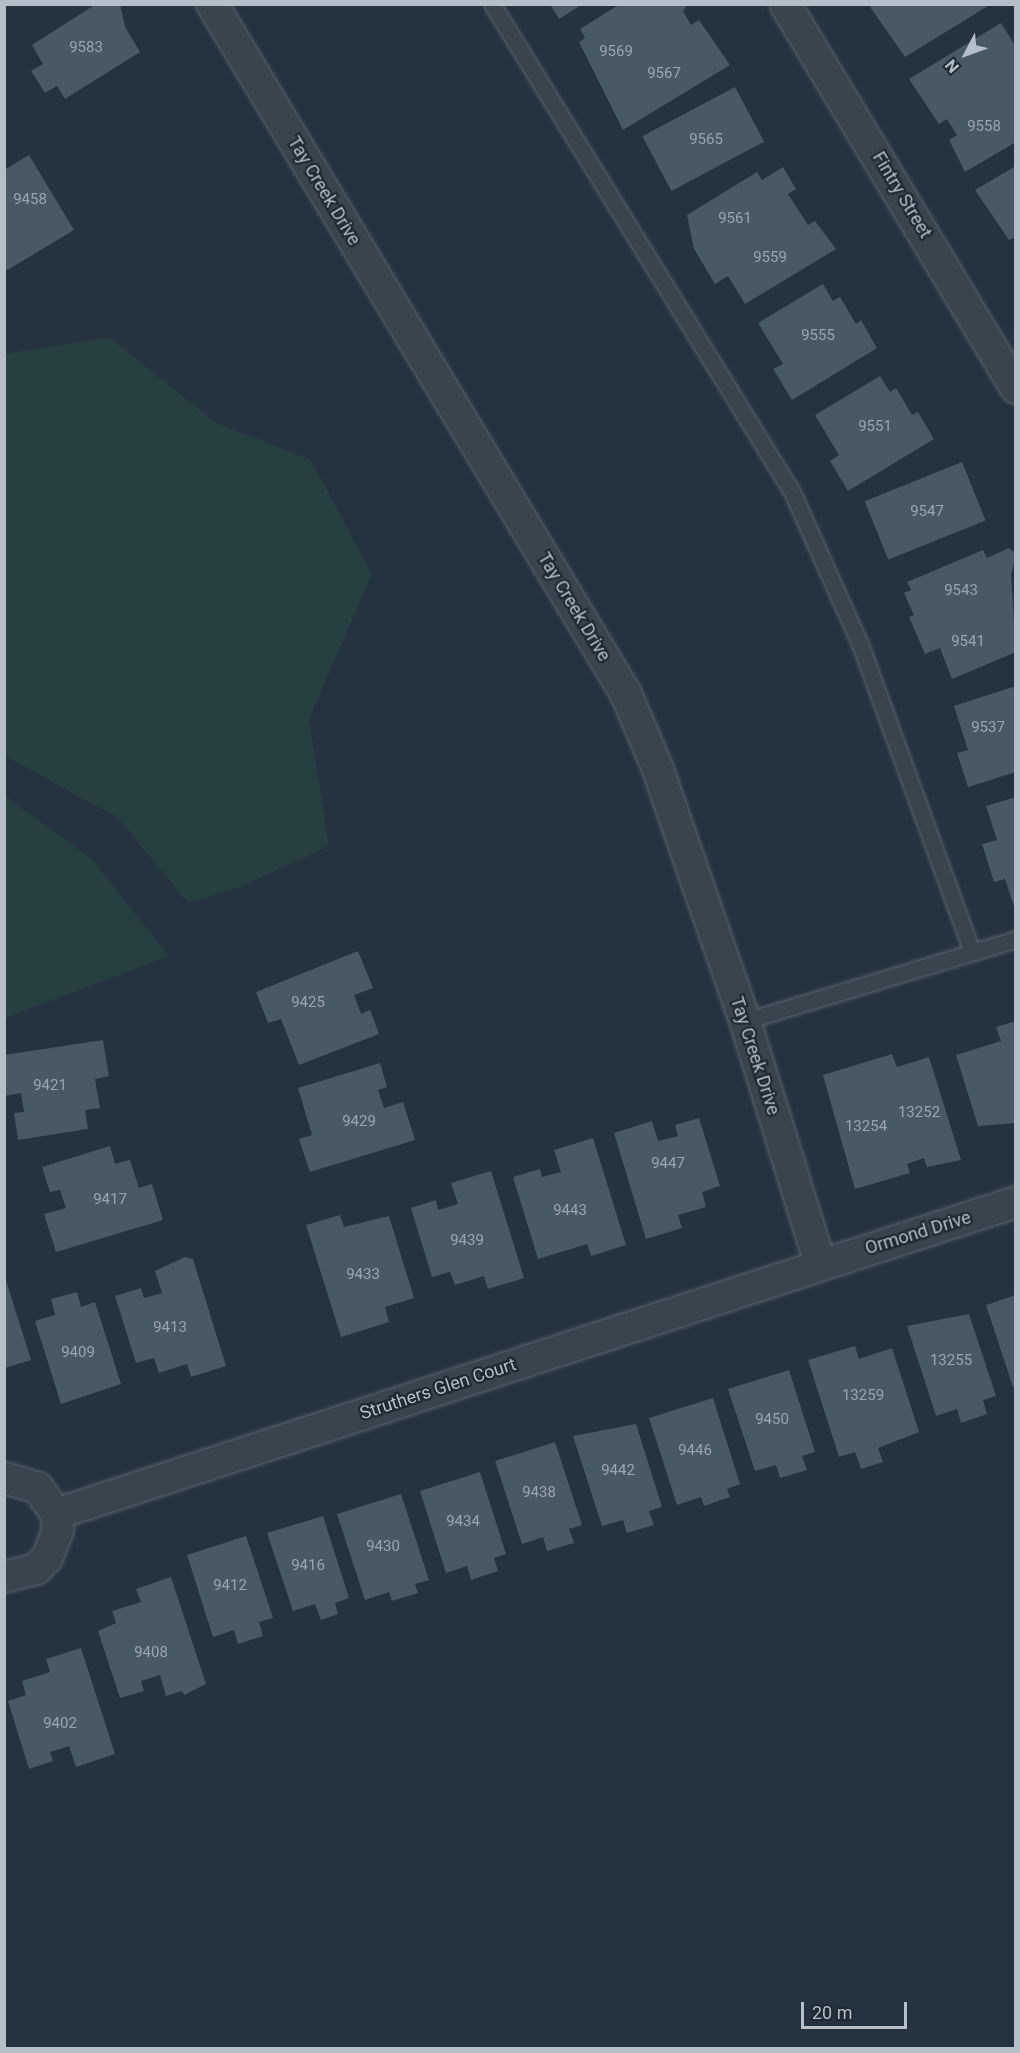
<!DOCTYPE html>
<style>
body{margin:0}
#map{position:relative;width:1020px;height:2053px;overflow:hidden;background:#25323f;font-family:Roboto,sans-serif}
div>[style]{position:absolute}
.green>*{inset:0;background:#273f40}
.building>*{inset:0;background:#495865;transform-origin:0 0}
.roads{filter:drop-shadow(0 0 2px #57626c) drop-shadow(0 0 2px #57626c)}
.service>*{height:15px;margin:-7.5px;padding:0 7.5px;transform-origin:7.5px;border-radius:7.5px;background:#39444f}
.minor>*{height:30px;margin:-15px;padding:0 15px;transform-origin:15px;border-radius:15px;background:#39444f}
span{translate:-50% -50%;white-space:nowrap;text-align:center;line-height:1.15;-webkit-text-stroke:4.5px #1e2934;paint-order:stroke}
.number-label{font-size:15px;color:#9aa5b0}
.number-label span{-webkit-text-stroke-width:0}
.street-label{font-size:18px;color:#b5bfc9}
.frame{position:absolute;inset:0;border:6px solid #b5bfc9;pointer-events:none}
.north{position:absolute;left:936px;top:24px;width:60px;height:60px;-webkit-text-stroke:4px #1e2934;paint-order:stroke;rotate:229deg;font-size:16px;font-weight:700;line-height:24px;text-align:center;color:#b5bfc9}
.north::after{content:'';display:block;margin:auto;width:21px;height:27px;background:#b5bfc9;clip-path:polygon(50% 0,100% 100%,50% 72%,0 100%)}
.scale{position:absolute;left:801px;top:2002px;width:106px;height:27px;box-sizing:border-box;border:3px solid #b5bfc9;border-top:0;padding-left:8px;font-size:18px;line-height:21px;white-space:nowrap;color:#b5bfc9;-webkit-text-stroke:4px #1e2934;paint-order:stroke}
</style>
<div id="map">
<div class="green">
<i style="clip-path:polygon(109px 337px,216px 423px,311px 460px,372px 574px,309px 719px,329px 846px,242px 886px,188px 903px,118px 818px,5px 756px,5px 354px)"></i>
<i style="clip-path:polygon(5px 796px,92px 859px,169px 956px,5px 1018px)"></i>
</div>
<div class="building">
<i style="clip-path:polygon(96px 4px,120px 4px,125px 27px,140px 52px,65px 99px,57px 86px,45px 93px,31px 71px,43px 64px,32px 45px)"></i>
<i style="clip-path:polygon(550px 4px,583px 4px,559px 19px)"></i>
<i style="clip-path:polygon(620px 4px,688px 4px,683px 11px,691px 25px,699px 20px,730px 65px,623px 130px,579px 42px,585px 38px,580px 29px)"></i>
<i style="clip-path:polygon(874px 4px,987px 4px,988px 6px,905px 57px,870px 7px)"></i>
<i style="clip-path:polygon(1001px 23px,1016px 47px,1016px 142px,965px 172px,949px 140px,957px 135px,947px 119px,939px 124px,909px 79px)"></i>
<i style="left:735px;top:87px;width:62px;height:105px;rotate:62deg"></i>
<i style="clip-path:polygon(29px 155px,74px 230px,4px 272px,4px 170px)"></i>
<i style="clip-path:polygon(1016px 166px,1016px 237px,1009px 240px,975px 190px)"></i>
<i style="clip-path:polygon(783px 167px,796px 189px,788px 194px,808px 225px,815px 221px,836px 249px,745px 304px,728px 276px,715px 284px,694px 249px,687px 215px,757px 172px,762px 180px)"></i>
<i style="clip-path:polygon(823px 284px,833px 301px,840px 297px,856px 324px,861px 320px,877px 348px,792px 400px,773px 369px,783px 364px,758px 323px)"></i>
<i style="clip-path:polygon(880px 376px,890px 392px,896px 388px,912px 415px,918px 412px,934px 439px,848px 491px,830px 461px,839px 455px,815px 415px)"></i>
<i style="left:962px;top:462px;width:63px;height:105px;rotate:68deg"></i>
<i style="clip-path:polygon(1009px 548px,1016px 554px,1011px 575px,1016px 652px,952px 679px,940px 648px,925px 654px,909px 617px,914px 615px,904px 593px,911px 590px,907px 582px,983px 550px,987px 558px)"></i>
<i style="clip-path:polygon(1016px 686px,1016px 772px,968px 787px,957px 753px,968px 750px,954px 706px)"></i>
<i style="clip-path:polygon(1016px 797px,1016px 909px,1015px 909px,1005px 879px,994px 882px,982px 844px,997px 840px,986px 806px)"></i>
<i style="clip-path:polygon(358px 951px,373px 988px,354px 995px,361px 1014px,370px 1010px,379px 1034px,299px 1065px,281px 1019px,268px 1023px,256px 992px)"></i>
<i style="clip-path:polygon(1016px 1021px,1016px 1123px,978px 1126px,956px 1055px,1001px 1041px,996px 1027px)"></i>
<i style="clip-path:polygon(103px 1040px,109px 1076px,95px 1079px,100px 1108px,85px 1110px,88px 1129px,18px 1140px,14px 1113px,24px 1112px,21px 1093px,4px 1096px,4px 1055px)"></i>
<i style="clip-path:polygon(892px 1054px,897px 1067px,929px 1057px,961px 1160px,927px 1167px,924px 1158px,907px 1164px,910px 1173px,855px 1189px,823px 1075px)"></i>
<i style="clip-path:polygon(380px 1063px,387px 1087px,378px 1090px,384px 1108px,403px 1102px,415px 1140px,310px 1172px,299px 1139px,312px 1135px,298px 1088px)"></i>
<i style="clip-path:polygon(699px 1118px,720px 1186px,702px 1192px,706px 1207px,678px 1215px,682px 1228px,646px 1239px,614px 1133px,652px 1121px,658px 1141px,678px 1136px,675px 1125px)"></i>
<i style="clip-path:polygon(593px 1138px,626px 1245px,591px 1256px,587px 1244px,538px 1259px,513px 1177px,540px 1169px,542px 1177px,561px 1172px,554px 1150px)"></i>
<i style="clip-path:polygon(110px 1146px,115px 1164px,130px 1160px,139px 1188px,152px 1184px,163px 1220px,56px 1252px,44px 1214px,66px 1208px,60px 1190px,50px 1192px,42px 1167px)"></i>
<i style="clip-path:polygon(491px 1171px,524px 1278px,488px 1289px,484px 1276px,455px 1285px,450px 1272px,432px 1277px,411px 1208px,436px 1200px,438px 1210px,458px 1204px,451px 1183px)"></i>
<i style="clip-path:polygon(340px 1215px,344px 1227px,389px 1216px,414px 1298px,385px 1307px,389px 1322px,341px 1337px,306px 1225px)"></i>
<i style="clip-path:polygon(185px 1257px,193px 1259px,226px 1366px,191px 1377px,187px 1364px,159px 1373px,154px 1358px,136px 1363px,115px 1296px,141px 1288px,144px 1298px,162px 1293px,155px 1271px)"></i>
<i style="clip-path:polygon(5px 1277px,31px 1360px,5px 1368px)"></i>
<i style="clip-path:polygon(77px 1292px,81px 1307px,95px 1302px,121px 1384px,61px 1404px,35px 1321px,55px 1315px,51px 1299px)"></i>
<i style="clip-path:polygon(1016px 1295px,1016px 1386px,1013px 1387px,986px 1305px)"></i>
<i style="clip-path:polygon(969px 1314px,996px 1396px,983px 1400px,987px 1414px,961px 1423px,957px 1409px,936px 1416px,907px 1326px)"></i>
<i style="clip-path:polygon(855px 1346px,859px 1359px,892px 1348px,919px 1432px,878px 1448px,883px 1462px,861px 1469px,855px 1452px,839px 1457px,808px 1360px)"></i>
<i style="clip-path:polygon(789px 1370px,815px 1452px,802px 1456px,807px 1470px,780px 1478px,776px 1465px,755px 1471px,728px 1389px)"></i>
<i style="clip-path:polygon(713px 1398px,740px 1484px,727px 1489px,730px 1497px,704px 1506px,701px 1497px,677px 1505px,649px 1418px)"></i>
<i style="clip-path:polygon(636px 1424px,662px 1507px,649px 1511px,654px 1525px,627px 1533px,623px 1520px,602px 1526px,573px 1436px)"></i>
<i style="clip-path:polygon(555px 1442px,582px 1525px,569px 1529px,574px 1543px,547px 1551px,543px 1537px,522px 1544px,495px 1461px)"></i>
<i style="clip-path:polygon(480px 1472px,506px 1554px,494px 1558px,498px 1571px,471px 1580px,467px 1566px,446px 1573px,420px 1491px)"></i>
<i style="clip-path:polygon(401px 1494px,429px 1580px,415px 1584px,418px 1593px,392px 1601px,389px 1592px,365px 1600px,337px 1514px)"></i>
<i style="clip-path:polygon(323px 1516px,349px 1598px,335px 1603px,338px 1614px,321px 1620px,315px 1604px,293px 1611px,267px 1533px)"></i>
<i style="clip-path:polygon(246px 1536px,273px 1618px,259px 1622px,263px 1636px,238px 1644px,234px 1630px,213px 1637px,187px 1555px)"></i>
<i style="clip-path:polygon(171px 1577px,206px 1684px,184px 1695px,182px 1691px,166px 1696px,160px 1675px,141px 1681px,144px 1691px,120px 1698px,98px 1631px,116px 1623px,112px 1611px,141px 1602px,136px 1589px)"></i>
<i style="clip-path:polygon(81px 1648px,115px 1754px,76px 1767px,69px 1746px,50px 1752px,53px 1761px,29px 1769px,8px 1701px,26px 1695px,22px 1681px,50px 1672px,46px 1659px)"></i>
</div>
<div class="roads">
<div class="service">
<i style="left:492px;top:4px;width:573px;rotate:58.42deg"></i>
<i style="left:792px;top:492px;width:167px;rotate:65.9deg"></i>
<i style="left:860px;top:644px;width:328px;rotate:70deg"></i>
<i style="left:745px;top:1021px;width:283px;rotate:-16.8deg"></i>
</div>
<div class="minor">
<i style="left:212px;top:4px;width:805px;rotate:59.04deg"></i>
<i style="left:626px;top:694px;width:79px;rotate:67deg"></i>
<i style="left:657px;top:767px;width:269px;rotate:70.9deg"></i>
<i style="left:745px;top:1021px;width:254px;rotate:72.8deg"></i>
<i style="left:785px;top:4px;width:448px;rotate:59deg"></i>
<i style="left:4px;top:1478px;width:35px;rotate:16deg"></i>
<i style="left:38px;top:1488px;width:32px;rotate:55deg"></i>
<i style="left:56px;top:1514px;width:16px;rotate:83deg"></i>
<i style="left:58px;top:1530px;width:30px;rotate:111deg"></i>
<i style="left:47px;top:1558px;width:16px;rotate:135deg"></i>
<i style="left:36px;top:1569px;width:33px;rotate:166deg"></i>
<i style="left:56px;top:1514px;width:1009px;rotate:-18deg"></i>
</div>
</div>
<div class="number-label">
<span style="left:86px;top:48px">9583</span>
<span style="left:616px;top:52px">9569</span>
<span style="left:664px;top:74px">9567</span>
<span style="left:984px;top:127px">9558</span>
<span style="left:706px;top:140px">9565</span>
<span style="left:30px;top:200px">9458</span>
<span style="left:735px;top:219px">9561</span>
<span style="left:770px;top:258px">9559</span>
<span style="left:818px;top:336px">9555</span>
<span style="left:875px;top:427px">9551</span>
<span style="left:927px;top:512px">9547</span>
<span style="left:961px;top:591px">9543</span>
<span style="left:968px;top:642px">9541</span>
<span style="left:988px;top:728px">9537</span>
<span style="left:308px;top:1003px">9425</span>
<span style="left:50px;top:1086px">9421</span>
<span style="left:919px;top:1113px">13252</span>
<span style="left:359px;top:1122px">9429</span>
<span style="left:866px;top:1127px">13254</span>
<span style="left:668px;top:1164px">9447</span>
<span style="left:110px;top:1200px">9417</span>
<span style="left:570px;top:1211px">9443</span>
<span style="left:467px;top:1241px">9439</span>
<span style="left:363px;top:1275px">9433</span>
<span style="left:170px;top:1328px">9413</span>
<span style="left:78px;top:1353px">9409</span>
<span style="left:951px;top:1361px">13255</span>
<span style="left:863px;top:1396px">13259</span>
<span style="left:772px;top:1420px">9450</span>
<span style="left:695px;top:1451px">9446</span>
<span style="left:618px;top:1471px">9442</span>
<span style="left:539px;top:1493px">9438</span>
<span style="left:463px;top:1522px">9434</span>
<span style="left:383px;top:1547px">9430</span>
<span style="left:308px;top:1566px">9416</span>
<span style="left:230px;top:1586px">9412</span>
<span style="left:151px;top:1653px">9408</span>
<span style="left:60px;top:1724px">9402</span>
</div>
<div class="street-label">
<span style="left:324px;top:191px;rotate:59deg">Tay Creek Drive</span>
<span style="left:902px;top:195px;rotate:59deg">Fintry Street</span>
<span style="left:574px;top:607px;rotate:59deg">Tay Creek Drive</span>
<span style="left:755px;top:1056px;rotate:72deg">Tay Creek Drive</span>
<span style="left:918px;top:1233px;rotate:-17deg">Ormond Drive</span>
<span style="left:438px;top:1389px;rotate:-18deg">Struthers Glen Court</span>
</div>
<div class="frame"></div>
<div class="north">N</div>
<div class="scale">20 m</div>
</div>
